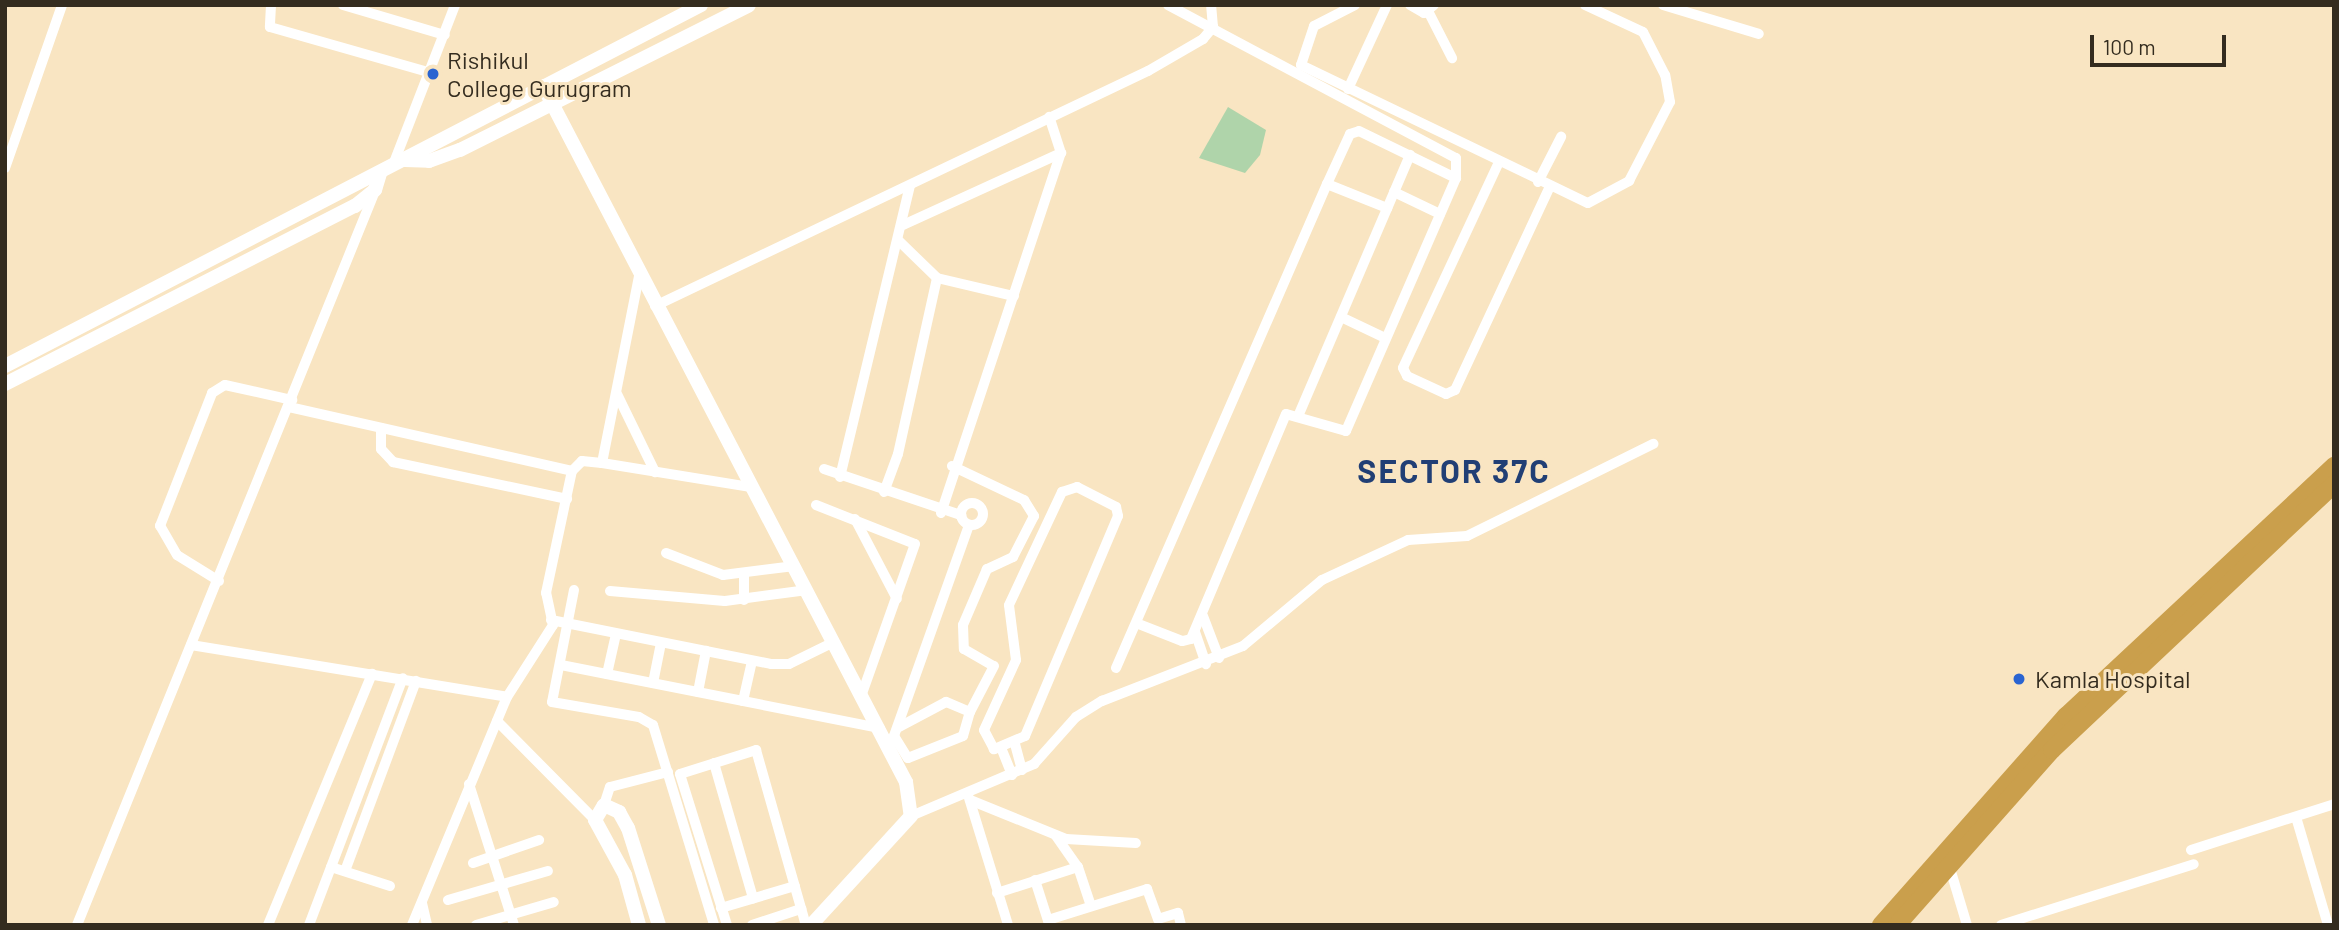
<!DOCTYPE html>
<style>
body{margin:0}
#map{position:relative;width:2339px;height:930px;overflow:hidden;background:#f9e5c2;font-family:Barlow,sans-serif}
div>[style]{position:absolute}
.green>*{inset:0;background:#afd4aa}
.street>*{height:10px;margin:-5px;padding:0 5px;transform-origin:5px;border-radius:5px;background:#fff}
.street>.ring{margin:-5px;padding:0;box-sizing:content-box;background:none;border:10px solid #fff;border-radius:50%}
.secondary>*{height:14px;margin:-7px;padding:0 7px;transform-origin:7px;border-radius:7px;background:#fff}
.highway>*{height:18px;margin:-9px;padding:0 9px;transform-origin:9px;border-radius:9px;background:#ca9f4c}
.dots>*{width:19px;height:19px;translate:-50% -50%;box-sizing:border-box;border:4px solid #f9e5c2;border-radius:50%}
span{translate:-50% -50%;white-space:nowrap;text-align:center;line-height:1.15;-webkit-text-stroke:6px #f9e5c2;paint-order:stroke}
.poi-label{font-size:24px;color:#342c1f}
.left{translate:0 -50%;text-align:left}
.district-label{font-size:32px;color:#213f75;font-weight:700;letter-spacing:2px}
.frame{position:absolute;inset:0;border:7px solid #342c1f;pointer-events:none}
.scale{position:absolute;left:2090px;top:35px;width:136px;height:32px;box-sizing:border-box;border:4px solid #342c1f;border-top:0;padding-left:9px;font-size:21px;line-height:24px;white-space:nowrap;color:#342c1f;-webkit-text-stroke:5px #f9e5c2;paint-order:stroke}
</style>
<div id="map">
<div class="green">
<i style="clip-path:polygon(1228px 107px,1266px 130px,1260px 155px,1245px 173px,1199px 158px)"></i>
</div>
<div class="street">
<i style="left:271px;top:5px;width:22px;rotate:93deg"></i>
<i style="left:270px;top:27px;width:167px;rotate:15.9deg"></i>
<i style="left:343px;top:5px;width:106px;rotate:16.4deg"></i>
<i style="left:1168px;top:5px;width:326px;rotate:28deg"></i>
<i style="left:1456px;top:158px;width:20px;rotate:90deg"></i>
<i style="left:1355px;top:5px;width:46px;rotate:152.9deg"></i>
<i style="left:1314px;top:26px;width:41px;rotate:108.4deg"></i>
<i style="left:1301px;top:65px;width:318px;rotate:25.7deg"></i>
<i style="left:1588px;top:203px;width:47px;rotate:-28.2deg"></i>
<i style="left:1629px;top:181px;width:89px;rotate:-62.6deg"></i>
<i style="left:1670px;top:102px;width:27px;rotate:-100deg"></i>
<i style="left:1665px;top:75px;width:48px;rotate:-117.1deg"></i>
<i style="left:1643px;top:32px;width:64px;rotate:-155deg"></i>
<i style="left:1410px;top:5px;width:16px;rotate:30deg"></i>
<i style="left:1424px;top:13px;width:13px;rotate:-39deg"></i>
<i style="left:1663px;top:5px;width:100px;rotate:16.8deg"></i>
<i style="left:1428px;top:11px;width:53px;rotate:62.9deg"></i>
<i style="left:1348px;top:89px;width:93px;rotate:-65.1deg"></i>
<i style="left:1499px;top:162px;width:227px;rotate:115deg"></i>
<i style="left:1403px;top:368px;width:9px;rotate:63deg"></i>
<i style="left:1407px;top:376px;width:43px;rotate:24.8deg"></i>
<i style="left:1446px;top:394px;width:10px;rotate:-24deg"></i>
<i style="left:1455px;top:390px;width:223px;rotate:-65deg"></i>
<i style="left:393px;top:165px;width:172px;rotate:-68.8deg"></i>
<i style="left:5px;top:168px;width:173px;rotate:-70.7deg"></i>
<i style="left:1538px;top:182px;width:51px;rotate:-62.9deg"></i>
<i style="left:1327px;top:184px;width:65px;rotate:21.8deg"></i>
<i style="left:1394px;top:192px;width:51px;rotate:25.6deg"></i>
<i style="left:903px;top:225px;width:174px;rotate:-24.5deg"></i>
<i style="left:899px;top:241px;width:53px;rotate:44.2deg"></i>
<i style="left:937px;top:278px;width:79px;rotate:13.2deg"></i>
<i style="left:655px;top:306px;width:546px;rotate:-25.49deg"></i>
<i style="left:1148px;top:71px;width:64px;rotate:-30.2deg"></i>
<i style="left:1203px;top:39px;width:16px;rotate:-50deg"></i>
<i style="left:1213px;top:27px;width:22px;rotate:-95deg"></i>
<i style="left:1341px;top:317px;width:49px;rotate:25.5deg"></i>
<i style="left:617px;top:394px;width:87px;rotate:64deg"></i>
<i style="left:289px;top:407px;width:290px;rotate:12.7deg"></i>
<i style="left:1299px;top:414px;width:282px;rotate:-66.8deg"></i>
<i style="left:381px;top:428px;width:21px;rotate:90deg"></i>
<i style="left:381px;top:449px;width:18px;rotate:47deg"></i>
<i style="left:393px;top:462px;width:178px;rotate:12deg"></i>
<i style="left:602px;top:463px;width:151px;rotate:9.2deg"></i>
<i style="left:952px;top:466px;width:80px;rotate:25.3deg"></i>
<i style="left:1024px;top:500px;width:19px;rotate:58deg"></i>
<i style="left:1034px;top:516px;width:46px;rotate:117.1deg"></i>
<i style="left:1013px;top:557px;width:29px;rotate:155deg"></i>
<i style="left:987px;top:569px;width:61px;rotate:113.2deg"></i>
<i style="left:963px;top:625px;width:24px;rotate:88deg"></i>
<i style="left:964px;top:649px;width:34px;rotate:30deg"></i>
<i style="left:994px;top:666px;width:52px;rotate:117.6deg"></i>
<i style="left:824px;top:469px;width:145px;rotate:18.6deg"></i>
<i style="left:840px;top:477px;width:300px;rotate:-76.5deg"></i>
<i style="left:1077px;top:487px;width:44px;rotate:27.1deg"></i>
<i style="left:1116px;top:507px;width:9px;rotate:77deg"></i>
<i style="left:1118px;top:516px;width:239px;rotate:112.9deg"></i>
<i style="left:1025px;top:736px;width:34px;rotate:157deg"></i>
<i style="left:994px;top:749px;width:21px;rotate:-118deg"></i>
<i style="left:984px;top:730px;width:77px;rotate:-65.4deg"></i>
<i style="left:1016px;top:660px;width:55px;rotate:-97.3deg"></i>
<i style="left:1009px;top:605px;width:125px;rotate:-64.9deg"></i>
<i style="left:1062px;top:492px;width:16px;rotate:-18deg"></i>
<i style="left:884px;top:492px;width:40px;rotate:-69.8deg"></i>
<i style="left:898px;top:454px;width:180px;rotate:-77.5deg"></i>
<i class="ring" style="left:961px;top:503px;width:12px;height:12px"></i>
<i style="left:816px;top:505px;width:106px;rotate:21.5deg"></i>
<i style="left:915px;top:544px;width:159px;rotate:109.5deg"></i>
<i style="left:941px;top:513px;width:379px;rotate:-71.6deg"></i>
<i style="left:1061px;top:153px;width:38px;rotate:-108deg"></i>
<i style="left:855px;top:519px;width:90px;rotate:62.3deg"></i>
<i style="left:666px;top:553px;width:61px;rotate:21.1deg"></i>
<i style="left:723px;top:575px;width:72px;rotate:-7.2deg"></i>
<i style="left:744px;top:575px;width:25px;rotate:90deg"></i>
<i style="left:219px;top:581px;width:49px;rotate:-148.2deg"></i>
<i style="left:177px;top:555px;width:34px;rotate:-120deg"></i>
<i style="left:160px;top:526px;width:143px;rotate:-68.6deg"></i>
<i style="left:212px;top:393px;width:15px;rotate:-32deg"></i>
<i style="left:225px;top:385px;width:69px;rotate:12.6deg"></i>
<i style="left:574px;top:590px;width:114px;rotate:101.1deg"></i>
<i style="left:552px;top:702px;width:88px;rotate:9.8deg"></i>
<i style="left:639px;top:717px;width:16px;rotate:30deg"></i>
<i style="left:653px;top:725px;width:209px;rotate:73deg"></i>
<i style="left:610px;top:591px;width:115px;rotate:5deg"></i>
<i style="left:725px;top:601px;width:83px;rotate:-7.6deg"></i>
<i style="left:1203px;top:616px;width:45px;rotate:69.1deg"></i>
<i style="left:551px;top:620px;width:224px;rotate:11.3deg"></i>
<i style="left:771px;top:664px;width:18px"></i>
<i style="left:789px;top:664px;width:50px;rotate:-26.1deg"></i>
<i style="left:1195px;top:632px;width:34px;rotate:71deg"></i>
<i style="left:191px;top:645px;width:320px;rotate:9.3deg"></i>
<i style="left:561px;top:665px;width:325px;rotate:11.2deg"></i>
<i style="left:1116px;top:668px;width:528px;rotate:-66.45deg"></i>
<i style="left:1327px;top:184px;width:55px;rotate:-65.3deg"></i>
<i style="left:1350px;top:134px;width:9px;rotate:-18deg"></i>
<i style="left:1359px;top:131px;width:108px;rotate:25.9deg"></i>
<i style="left:1456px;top:178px;width:276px;rotate:113.5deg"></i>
<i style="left:1346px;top:431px;width:62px;rotate:-164.2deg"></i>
<i style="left:1286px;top:414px;width:244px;rotate:112.9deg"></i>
<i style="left:1191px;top:639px;width:9px;rotate:167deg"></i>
<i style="left:1182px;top:641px;width:49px;rotate:-158.6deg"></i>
<i style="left:607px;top:674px;width:41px;rotate:-77.3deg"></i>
<i style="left:653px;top:683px;width:41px;rotate:-78.7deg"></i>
<i style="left:698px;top:692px;width:42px;rotate:-79deg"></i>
<i style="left:743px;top:701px;width:41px;rotate:-77.3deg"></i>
<i style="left:497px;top:721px;width:139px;rotate:45.3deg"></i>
<i style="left:894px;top:736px;width:26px;rotate:58deg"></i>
<i style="left:908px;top:758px;width:59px;rotate:-21.8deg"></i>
<i style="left:963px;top:736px;width:25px;rotate:-74deg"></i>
<i style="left:970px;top:712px;width:26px;rotate:-157deg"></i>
<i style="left:946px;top:702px;width:55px;rotate:152deg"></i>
<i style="left:1015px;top:744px;width:27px;rotate:75deg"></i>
<i style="left:890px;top:747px;width:236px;rotate:-70.4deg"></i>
<i style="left:1002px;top:750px;width:27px;rotate:68deg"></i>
<i style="left:714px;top:763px;width:141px;rotate:73.9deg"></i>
<i style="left:469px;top:784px;width:148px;rotate:72.3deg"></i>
<i style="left:969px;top:798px;width:133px;rotate:72.9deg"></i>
<i style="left:970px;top:800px;width:104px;rotate:22.1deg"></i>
<i style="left:1066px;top:839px;width:70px;rotate:3.3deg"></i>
<i style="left:604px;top:805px;width:19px;rotate:-72deg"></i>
<i style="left:610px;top:787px;width:60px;rotate:-14.5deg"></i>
<i style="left:911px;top:816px;width:134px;rotate:-22.9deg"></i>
<i style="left:1034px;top:764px;width:63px;rotate:-48.2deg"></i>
<i style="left:1076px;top:717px;width:31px;rotate:-32deg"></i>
<i style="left:1102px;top:701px;width:151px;rotate:-21.3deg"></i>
<i style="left:1243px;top:646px;width:103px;rotate:-39.9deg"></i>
<i style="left:1322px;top:580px;width:95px;rotate:-24.9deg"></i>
<i style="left:1408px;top:540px;width:59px;rotate:-3.9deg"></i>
<i style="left:1467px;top:536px;width:208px;rotate:-26.3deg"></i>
<i style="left:2296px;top:817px;width:113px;rotate:73.5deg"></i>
<i style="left:1056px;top:836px;width:38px;rotate:55deg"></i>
<i style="left:1078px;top:867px;width:41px;rotate:71.6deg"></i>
<i style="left:2191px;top:850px;width:150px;rotate:-17.8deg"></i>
<i style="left:473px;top:863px;width:70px;rotate:-19.2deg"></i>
<i style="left:1949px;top:865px;width:63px;rotate:73.3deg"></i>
<i style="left:331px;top:867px;width:62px;rotate:17.9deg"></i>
<i style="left:345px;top:871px;width:203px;rotate:-69.5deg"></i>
<i style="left:1035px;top:880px;width:46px;rotate:72.3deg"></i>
<i style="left:997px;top:893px;width:85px;rotate:-17.8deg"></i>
<i style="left:448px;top:900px;width:104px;rotate:-16.2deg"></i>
<i style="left:422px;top:903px;width:23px;rotate:77deg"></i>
<i style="left:721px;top:908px;width:77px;rotate:-16.6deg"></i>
<i style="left:1048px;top:920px;width:104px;rotate:-17.4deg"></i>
<i style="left:1147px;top:889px;width:32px;rotate:70deg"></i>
<i style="left:1158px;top:919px;width:21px;rotate:-17deg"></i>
<i style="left:1178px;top:913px;width:12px;rotate:76deg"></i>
<i style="left:77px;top:925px;width:792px;rotate:-67.9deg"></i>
<i style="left:268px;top:925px;width:272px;rotate:-67.5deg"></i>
<i style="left:309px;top:925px;width:264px;rotate:-69.2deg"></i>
<i style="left:412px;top:925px;width:247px;rotate:-67.4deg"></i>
<i style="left:507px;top:697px;width:85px;rotate:-57.4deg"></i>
<i style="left:553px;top:625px;width:33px;rotate:-102deg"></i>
<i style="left:546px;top:593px;width:125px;rotate:-78deg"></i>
<i style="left:572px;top:471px;width:14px;rotate:-45deg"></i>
<i style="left:582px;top:461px;width:20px;rotate:6deg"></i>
<i style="left:602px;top:463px;width:191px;rotate:-78.8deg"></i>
<i style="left:476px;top:925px;width:81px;rotate:-16.4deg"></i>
<i style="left:727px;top:925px;width:158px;rotate:-107.3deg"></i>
<i style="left:680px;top:774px;width:80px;rotate:-17.5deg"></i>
<i style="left:756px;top:750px;width:182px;rotate:74.1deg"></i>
<i style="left:752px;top:925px;width:52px;rotate:-18.1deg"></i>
<i style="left:2001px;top:925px;width:202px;rotate:-17.5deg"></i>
</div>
<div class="secondary">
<i style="left:543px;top:86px;width:785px;rotate:62.46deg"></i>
<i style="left:906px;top:782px;width:34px;rotate:82deg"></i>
<i style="left:911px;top:816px;width:148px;rotate:132.5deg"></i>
<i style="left:405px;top:160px;width:24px;rotate:2deg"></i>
<i style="left:429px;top:161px;width:33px;rotate:-20deg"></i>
<i style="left:460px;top:150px;width:323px;rotate:-26.6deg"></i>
<i style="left:5px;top:366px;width:784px;rotate:-27.41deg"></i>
<i style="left:5px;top:384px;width:393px;rotate:-27deg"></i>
<i style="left:355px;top:206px;width:26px;rotate:-39deg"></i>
<i style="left:375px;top:190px;width:17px;rotate:-73deg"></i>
<i style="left:639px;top:925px;width:52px;rotate:-105.6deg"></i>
<i style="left:625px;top:875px;width:63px;rotate:-118.6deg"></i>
<i style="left:595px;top:820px;width:17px;rotate:-59deg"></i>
<i style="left:604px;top:805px;width:17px;rotate:25deg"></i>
<i style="left:619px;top:812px;width:18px;rotate:61deg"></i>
<i style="left:628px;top:828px;width:102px;rotate:72.3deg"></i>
</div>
<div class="highway">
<i style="left:1881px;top:925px;width:279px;rotate:-48.5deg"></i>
<i style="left:2066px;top:716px;width:367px;rotate:-43deg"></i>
<i style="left:1897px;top:925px;width:234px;rotate:-48.5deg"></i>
<i style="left:2052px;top:750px;width:388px;rotate:-43.3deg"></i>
</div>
<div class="dots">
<i style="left:433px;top:74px;background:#2a64d1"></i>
<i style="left:2019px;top:679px;background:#2a64d1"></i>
</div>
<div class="poi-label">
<span class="left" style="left:447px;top:74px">Rishikul<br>College Gurugram</span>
<span class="left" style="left:2035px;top:679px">Kamla Hospital</span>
</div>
<div class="district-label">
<span style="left:1454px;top:470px">SECTOR 37C</span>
</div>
<div class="frame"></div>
<div class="scale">100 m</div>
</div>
